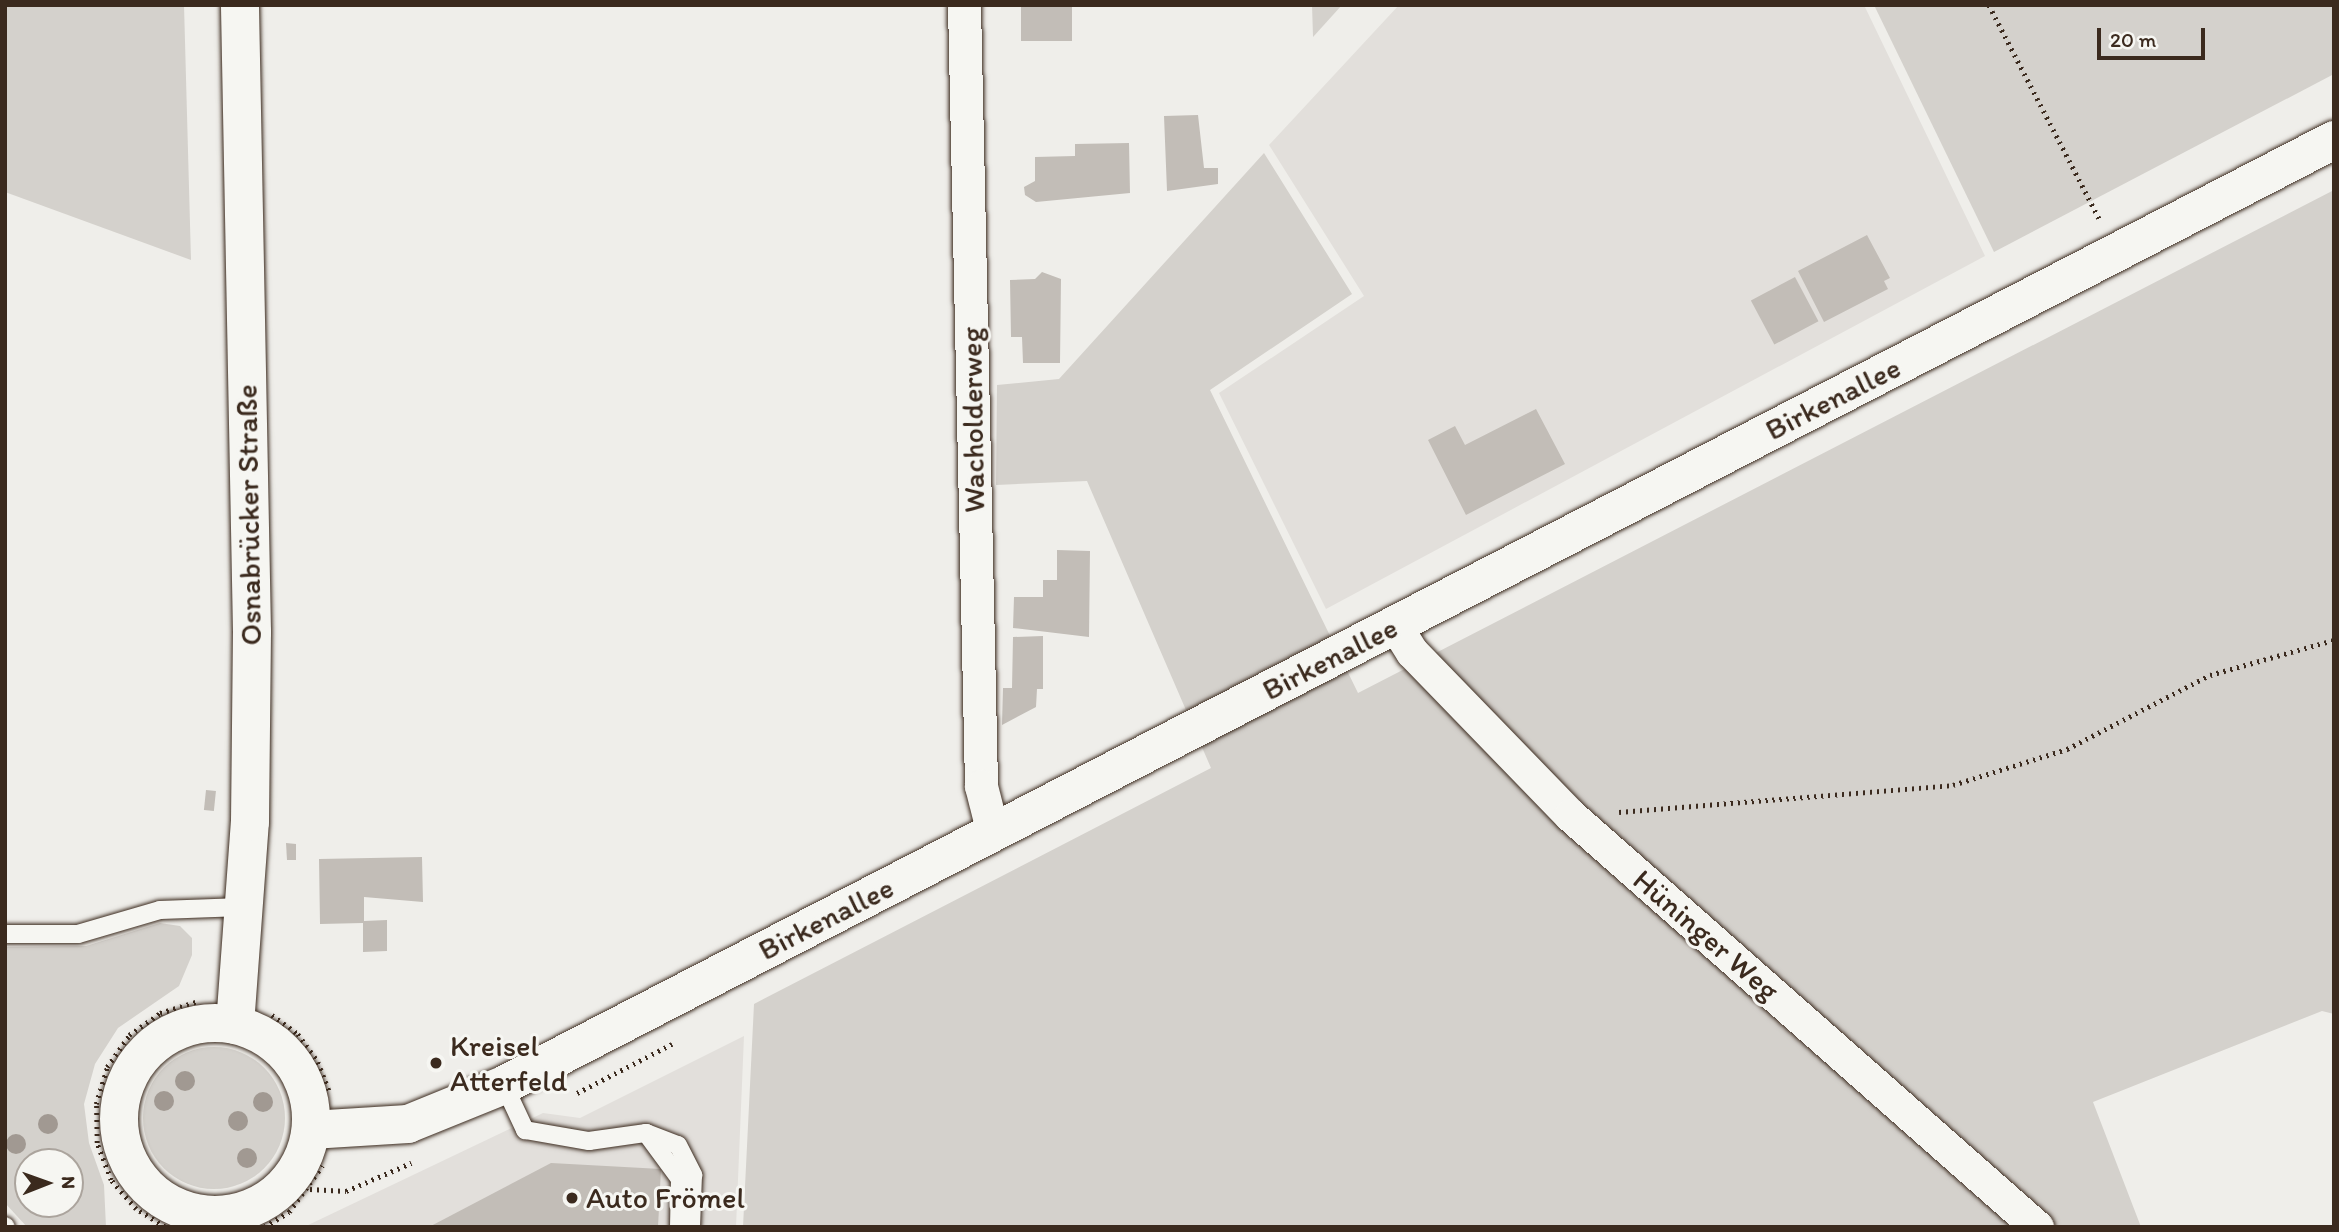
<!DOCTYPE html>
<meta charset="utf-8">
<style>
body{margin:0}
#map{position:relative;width:2339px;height:1232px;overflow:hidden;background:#efeeea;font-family:Itim,sans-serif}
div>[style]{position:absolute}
.built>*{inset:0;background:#e2dfdb}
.green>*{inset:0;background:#d4d1cc}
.round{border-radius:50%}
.building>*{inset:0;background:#c2bdb7;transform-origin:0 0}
.path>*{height:4.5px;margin-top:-2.25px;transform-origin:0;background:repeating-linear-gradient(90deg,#3b2a1e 0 2px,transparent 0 7px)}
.roads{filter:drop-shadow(0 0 2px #3b2a1e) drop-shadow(0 0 2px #3b2a1e)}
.service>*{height:18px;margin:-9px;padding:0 9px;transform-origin:9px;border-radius:9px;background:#f6f6f2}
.minor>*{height:33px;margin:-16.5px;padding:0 16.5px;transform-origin:16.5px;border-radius:16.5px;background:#f6f6f2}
.tertiary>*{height:38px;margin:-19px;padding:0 19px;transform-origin:19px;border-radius:19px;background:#f6f6f2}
.secondary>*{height:38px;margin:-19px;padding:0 19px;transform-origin:19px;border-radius:19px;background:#f6f6f2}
.secondary>.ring{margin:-19px;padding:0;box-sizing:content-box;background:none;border:38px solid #f6f6f2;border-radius:50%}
.trees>*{width:20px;height:20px;margin:-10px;border-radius:50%;background:#a19992}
.dots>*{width:19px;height:19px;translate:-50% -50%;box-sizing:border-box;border:4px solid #f6f6f2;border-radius:50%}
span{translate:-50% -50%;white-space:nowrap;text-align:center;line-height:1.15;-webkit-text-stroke:6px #f6f6f2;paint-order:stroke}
.street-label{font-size:30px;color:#3b2a1e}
.poi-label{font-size:30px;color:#3b2a1e}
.left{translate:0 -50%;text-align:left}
.frame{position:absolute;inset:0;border:7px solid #3b2a1e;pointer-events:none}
.north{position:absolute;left:14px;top:1148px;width:70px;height:70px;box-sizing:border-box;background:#f6f6f2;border:2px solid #aba49d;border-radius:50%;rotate:89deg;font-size:19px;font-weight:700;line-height:28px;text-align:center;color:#3b2a1e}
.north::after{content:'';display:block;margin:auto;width:24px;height:32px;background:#3b2a1e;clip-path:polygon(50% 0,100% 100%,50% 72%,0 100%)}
.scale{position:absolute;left:2097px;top:28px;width:108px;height:32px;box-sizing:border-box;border:4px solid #3b2a1e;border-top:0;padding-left:9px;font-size:21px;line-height:24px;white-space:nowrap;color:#3b2a1e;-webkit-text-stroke:5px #f6f6f2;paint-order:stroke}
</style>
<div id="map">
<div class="built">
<i style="clip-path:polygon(1399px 5px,1864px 5px,1985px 256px,1326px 609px,1219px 393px,1364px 296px,1269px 145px)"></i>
<i style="clip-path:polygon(744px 1036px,736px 1227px,304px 1227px,543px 1113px,580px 1118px)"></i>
</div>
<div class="green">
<i style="clip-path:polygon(5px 5px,184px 5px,191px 260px,5px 192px)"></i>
<i style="clip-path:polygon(1312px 5px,1342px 5px,1313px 37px)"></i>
<i style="clip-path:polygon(1874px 5px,2334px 5px,2334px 74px,1994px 252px)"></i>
<i style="clip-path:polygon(1264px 153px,1352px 294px,1210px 390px,1358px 693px,2334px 190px,2334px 1014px,2322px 1011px,2093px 1102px,2141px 1227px,743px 1227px,754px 1004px,1211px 768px,1087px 481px,996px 485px,997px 385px,1059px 379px)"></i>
<i style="clip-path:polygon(evenodd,160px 923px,180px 926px,192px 938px,192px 955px,179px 986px,118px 1028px,95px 1064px,84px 1104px,89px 1143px,104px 1185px,106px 1227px,27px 1227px,5px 1203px,5px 947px,86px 946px,160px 923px,70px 1162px,70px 1204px,28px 1204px,28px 1162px,70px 1162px)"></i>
<i class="round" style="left:143px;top:1047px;width:142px;height:142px"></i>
</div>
<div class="building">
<i style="left:1021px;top:5px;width:51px;height:36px"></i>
<i style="clip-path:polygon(1198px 115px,1204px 168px,1218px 168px,1218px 184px,1167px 191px,1164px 116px)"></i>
<i style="clip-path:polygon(1129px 143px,1130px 193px,1036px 202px,1025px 195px,1024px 187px,1035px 181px,1035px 157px,1075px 156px,1075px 144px)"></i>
<i style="clip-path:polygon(1867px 235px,1890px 278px,1884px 281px,1888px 289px,1824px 322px,1798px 271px)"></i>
<i style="clip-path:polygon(1042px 272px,1061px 279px,1060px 363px,1023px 363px,1022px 337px,1011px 337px,1010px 280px,1035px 279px)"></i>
<i style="left:1795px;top:277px;width:50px;height:50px;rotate:62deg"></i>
<i style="clip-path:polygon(1536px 409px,1565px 464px,1466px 515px,1428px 440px,1455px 426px,1465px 445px)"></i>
<i style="clip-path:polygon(1057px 550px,1090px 551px,1089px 637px,1013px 628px,1014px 597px,1043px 597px,1043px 580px,1057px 580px)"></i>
<i style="clip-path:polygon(1043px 636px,1043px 689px,1037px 689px,1036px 707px,1002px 725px,1003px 688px,1012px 688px,1013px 637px)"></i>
<i style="left:206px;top:790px;width:10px;height:20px;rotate:6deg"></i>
<i style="clip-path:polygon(286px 843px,296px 844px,296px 860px,287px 860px)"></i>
<i style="clip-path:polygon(422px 857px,423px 902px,364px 897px,364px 921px,387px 920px,387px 951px,363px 952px,363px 923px,320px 924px,319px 859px)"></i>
<i style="clip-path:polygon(551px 1163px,661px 1169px,658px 1227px,429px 1227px)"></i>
</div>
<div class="path">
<i style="left:1989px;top:5px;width:242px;rotate:62.7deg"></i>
<i style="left:1619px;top:812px;width:335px;rotate:-4.6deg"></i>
<i style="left:1953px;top:785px;width:120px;rotate:-17.5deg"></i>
<i style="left:2067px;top:749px;width:161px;rotate:-27.4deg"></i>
<i style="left:2210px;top:675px;width:129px;rotate:-15.8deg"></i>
<i style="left:272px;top:1015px;width:32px;rotate:36deg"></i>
<i style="left:298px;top:1034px;width:34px;rotate:54deg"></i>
<i style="left:318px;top:1062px;width:33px;rotate:69deg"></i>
<i style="left:577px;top:1093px;width:107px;rotate:-27.3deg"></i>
<i style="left:310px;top:1189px;width:36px;rotate:3deg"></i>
<i style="left:346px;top:1191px;width:71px;rotate:-23.3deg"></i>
<i style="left:165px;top:1227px;width:34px;rotate:-148deg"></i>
<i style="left:136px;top:1209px;width:38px;rotate:-131deg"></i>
<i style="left:111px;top:1180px;width:40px;rotate:-111deg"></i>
<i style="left:97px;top:1143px;width:39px;rotate:-91deg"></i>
<i style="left:96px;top:1104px;width:39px;rotate:-73deg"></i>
<i style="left:107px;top:1067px;width:39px;rotate:-55deg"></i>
<i style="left:129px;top:1035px;width:38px;rotate:-35deg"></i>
<i style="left:160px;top:1013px;width:41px;rotate:-17.1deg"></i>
<i style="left:264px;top:1227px;width:29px;rotate:-31deg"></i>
<i style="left:289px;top:1212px;width:57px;rotate:-54.3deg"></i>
</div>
<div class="roads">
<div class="service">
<i style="left:5px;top:934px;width:73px"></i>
<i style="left:78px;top:934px;width:85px;rotate:-16.3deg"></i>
<i style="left:160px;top:910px;width:82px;rotate:-2.1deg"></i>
<i style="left:504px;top:1085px;width:50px;rotate:65deg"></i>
<i style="left:525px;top:1130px;width:65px;rotate:9.8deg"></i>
<i style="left:589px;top:1141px;width:58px;rotate:-8deg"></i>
<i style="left:646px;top:1133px;width:34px;rotate:21deg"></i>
<i style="left:678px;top:1145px;width:34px;rotate:63deg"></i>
<i style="left:693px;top:1175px;width:52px;rotate:92.2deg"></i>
<i style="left:646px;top:1133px;width:57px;rotate:53.5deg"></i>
<i style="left:680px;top:1179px;width:48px;rotate:91.2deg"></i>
<i style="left:5px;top:1226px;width:1px;rotate:45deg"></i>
</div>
<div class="minor">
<i style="left:964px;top:5px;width:781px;rotate:88.75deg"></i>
<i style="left:981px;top:786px;width:49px;rotate:75.7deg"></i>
<i style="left:1395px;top:625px;width:32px;rotate:58deg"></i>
<i style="left:1412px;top:652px;width:227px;rotate:45.9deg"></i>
<i style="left:1570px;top:815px;width:623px;rotate:41.42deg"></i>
</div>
<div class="tertiary">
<i style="left:311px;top:1130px;width:97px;rotate:-3.5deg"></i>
<i style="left:408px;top:1124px;width:104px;rotate:-22.1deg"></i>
<i style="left:504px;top:1085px;width:2060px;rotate:-27.31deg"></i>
</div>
<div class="secondary">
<i class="ring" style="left:119px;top:1023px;width:154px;height:154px"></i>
<i style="left:235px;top:1025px;width:204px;rotate:-85.8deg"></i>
<i style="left:250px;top:822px;width:190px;rotate:-89.4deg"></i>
<i style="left:252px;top:632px;width:627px;rotate:-91.1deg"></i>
</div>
</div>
<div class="trees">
<i style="left:185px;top:1081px"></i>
<i style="left:164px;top:1101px"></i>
<i style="left:263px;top:1102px"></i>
<i style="left:238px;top:1121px"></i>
<i style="left:48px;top:1124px"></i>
<i style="left:16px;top:1144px"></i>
<i style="left:247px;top:1158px"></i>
</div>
<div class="dots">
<i style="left:436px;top:1063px;background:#3b2a1e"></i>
<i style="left:572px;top:1198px;background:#3b2a1e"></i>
</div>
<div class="street-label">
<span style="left:1833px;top:399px;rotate:-27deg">Birkenallee</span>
<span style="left:973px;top:420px;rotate:-91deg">Wacholderweg</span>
<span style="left:249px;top:515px;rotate:-91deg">Osnabrücker Straße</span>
<span style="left:1330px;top:659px;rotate:-27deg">Birkenallee</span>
<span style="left:826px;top:919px;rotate:-27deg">Birkenallee</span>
<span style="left:1706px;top:935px;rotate:41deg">Hüninger Weg</span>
</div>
<div class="poi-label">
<span class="left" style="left:450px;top:1063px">Kreisel<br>Atterfeld</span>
<span class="left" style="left:586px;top:1198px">Auto Frömel</span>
</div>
<div class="frame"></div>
<div class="north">N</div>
<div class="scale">20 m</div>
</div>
